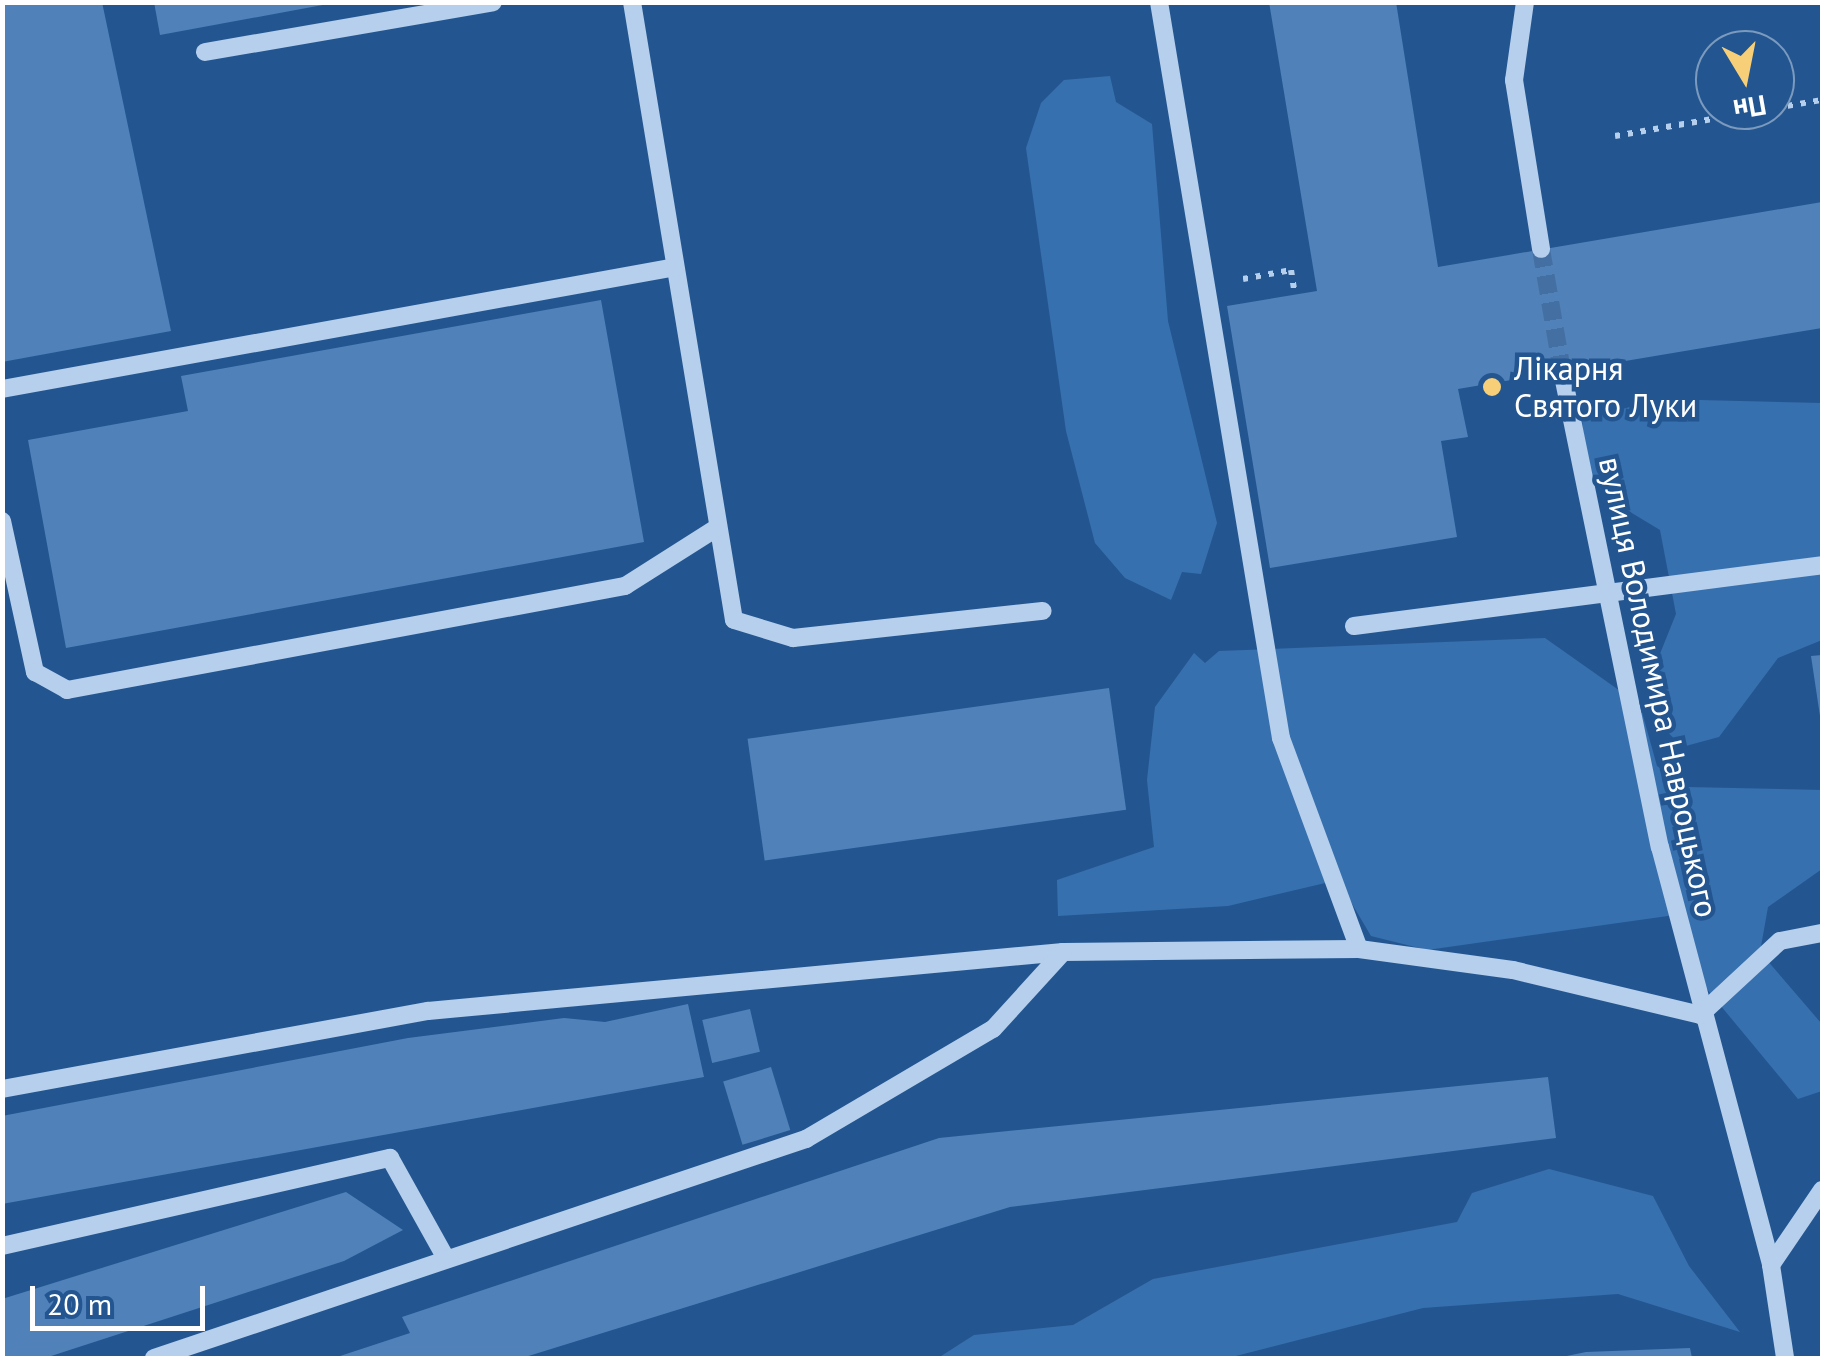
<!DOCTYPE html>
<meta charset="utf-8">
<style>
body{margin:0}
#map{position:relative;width:1825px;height:1361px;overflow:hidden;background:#235691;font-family:"PT Sans",sans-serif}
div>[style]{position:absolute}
.green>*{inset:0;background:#3770ae}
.building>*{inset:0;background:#5081b9;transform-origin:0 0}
.minor-tunnel>*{height:18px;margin-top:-9px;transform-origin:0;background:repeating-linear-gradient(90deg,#446fa2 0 18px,transparent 0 27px)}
.path>*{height:6px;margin-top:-3px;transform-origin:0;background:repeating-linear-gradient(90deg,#b5cfec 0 5px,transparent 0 13px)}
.minor>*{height:18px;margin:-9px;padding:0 9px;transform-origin:9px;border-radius:9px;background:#b5cfec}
.dots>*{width:28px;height:28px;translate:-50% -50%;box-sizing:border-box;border:5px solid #235691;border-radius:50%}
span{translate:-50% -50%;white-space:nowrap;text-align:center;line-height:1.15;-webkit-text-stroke:9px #235691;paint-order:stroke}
.poi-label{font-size:32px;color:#fff}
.left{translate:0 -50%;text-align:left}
.street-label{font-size:32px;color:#fff}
.frame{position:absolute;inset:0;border:5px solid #fff;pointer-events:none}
.north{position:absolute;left:1695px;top:30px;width:100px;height:100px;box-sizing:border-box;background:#235691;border:2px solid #7b9abd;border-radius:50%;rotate:170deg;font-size:28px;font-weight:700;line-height:40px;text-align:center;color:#fff}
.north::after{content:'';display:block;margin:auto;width:35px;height:45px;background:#f7cf78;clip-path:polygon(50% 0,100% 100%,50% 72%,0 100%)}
.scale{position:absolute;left:30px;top:1286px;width:175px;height:45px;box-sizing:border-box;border:5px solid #fff;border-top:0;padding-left:12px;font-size:30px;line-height:35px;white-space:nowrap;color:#fff;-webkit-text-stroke:8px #235691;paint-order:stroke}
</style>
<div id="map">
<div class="green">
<i style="clip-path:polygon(1110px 76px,1116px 102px,1152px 124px,1168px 321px,1217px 523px,1201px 574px,1182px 572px,1171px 600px,1125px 578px,1095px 543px,1066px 431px,1026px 148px,1041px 103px,1064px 80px)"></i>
<i style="clip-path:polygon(1659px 399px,1822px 403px,1822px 640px,1778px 658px,1719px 737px,1682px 747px,1660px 724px,1651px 676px,1676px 614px,1660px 530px,1607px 498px,1587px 469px,1582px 420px)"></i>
<i style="clip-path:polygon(1545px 638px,1640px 705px,1657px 766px,1687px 787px,1822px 790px,1822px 869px,1768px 907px,1760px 952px,1821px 1023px,1822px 1091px,1798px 1099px,1706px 988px,1682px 914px,1427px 950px,1371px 936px,1338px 880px,1228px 906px,1058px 916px,1057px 880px,1154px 847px,1147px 780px,1155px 707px,1194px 653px,1205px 663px,1219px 651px)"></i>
<i style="clip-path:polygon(1549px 1169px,1653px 1196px,1689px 1266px,1740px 1332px,1618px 1294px,1423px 1308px,1228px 1358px,938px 1358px,974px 1335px,1073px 1325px,1153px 1279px,1457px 1222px,1472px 1193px)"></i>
</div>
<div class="building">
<i style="clip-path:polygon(2px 2px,102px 2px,171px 331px,2px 362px)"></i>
<i style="clip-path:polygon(154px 2px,328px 2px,328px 4px,160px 35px)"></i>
<i style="clip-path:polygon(1269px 2px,1396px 2px,1438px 267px,1822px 202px,1822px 328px,1458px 389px,1468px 437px,1441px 441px,1457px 537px,1270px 568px,1227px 306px,1317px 291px)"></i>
<i style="clip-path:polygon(601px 300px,644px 542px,66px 648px,28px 440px,188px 411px,181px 376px)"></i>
<i style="clip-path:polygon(1822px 655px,1822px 716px,1820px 716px,1811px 656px)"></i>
<i style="left:1109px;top:688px;width:123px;height:365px;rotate:82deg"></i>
<i style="clip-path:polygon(688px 1004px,704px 1077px,2px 1204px,2px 1116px,408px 1038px,564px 1018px,605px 1022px)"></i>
<i style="left:750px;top:1009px;width:44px;height:49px;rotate:77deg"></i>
<i style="left:771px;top:1067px;width:66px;height:50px;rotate:73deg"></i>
<i style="clip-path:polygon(1548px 1077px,1556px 1138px,1010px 1207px,522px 1358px,334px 1358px,410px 1333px,402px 1317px,939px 1138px)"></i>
<i style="clip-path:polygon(346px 1192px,403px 1230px,344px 1261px,45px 1358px,2px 1358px,2px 1299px)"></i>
<i style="clip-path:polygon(1690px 1348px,1692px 1358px,1557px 1358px,1586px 1352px)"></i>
</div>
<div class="minor-tunnel">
<i style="left:1541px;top:249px;width:124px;rotate:80.2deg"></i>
</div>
<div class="path">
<i style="left:1775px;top:108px;width:48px;rotate:-9.7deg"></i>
<i style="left:1615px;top:136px;width:151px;rotate:-9.9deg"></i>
<i style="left:1243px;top:279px;width:49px;rotate:-10.6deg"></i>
<i style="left:1291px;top:270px;width:25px;rotate:81deg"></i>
</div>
<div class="minor">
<i style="left:632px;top:2px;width:626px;rotate:80.63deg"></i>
<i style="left:734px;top:620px;width:62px;rotate:17deg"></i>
<i style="left:793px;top:638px;width:251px;rotate:-6.2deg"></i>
<i style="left:1159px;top:2px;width:746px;rotate:80.59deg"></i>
<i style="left:1281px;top:738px;width:225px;rotate:69.7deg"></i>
<i style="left:1525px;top:2px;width:79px;rotate:98deg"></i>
<i style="left:1514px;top:80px;width:171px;rotate:80.9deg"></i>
<i style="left:205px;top:52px;width:292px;rotate:-9.8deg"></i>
<i style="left:1562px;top:371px;width:486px;rotate:78.4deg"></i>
<i style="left:1660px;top:847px;width:432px;rotate:75.1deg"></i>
<i style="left:1771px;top:1265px;width:94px;rotate:81.4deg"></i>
<i style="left:2px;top:389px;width:684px;rotate:-10.27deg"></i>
<i style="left:2px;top:521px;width:155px;rotate:77.7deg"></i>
<i style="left:35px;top:672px;width:37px;rotate:29deg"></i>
<i style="left:67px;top:690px;width:568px;rotate:-10.56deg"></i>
<i style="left:625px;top:586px;width:110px;rotate:-32.4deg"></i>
<i style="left:1354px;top:626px;width:472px;rotate:-7.4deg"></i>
<i style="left:1700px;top:1015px;width:109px;rotate:-42.8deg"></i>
<i style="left:1780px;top:941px;width:43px;rotate:-10.8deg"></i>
<i style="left:2px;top:1089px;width:433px;rotate:-10.4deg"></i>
<i style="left:428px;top:1011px;width:638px;rotate:-5.31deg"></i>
<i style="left:1063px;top:952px;width:296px;rotate:-0.6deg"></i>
<i style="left:1359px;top:949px;width:155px;rotate:7.8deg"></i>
<i style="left:1513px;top:970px;width:192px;rotate:13.5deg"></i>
<i style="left:2px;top:1246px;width:398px;rotate:-12.8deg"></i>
<i style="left:390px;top:1158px;width:113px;rotate:60.9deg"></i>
<i style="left:1771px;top:1265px;width:91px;rotate:-55.8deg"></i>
<i style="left:154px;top:1358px;width:688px;rotate:-18.57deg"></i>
<i style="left:806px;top:1139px;width:217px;rotate:-30.5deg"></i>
<i style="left:993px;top:1029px;width:104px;rotate:-47.7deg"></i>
</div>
<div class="dots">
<i style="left:1492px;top:387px;background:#f7cf78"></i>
</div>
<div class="poi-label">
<span class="left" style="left:1514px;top:387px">Лікарня<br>Святого Луки</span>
</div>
<div class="street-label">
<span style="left:1659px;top:687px;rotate:78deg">вулиця Володимира Навроцького</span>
</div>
<div class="frame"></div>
<div class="north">Пн</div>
<div class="scale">20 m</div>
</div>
